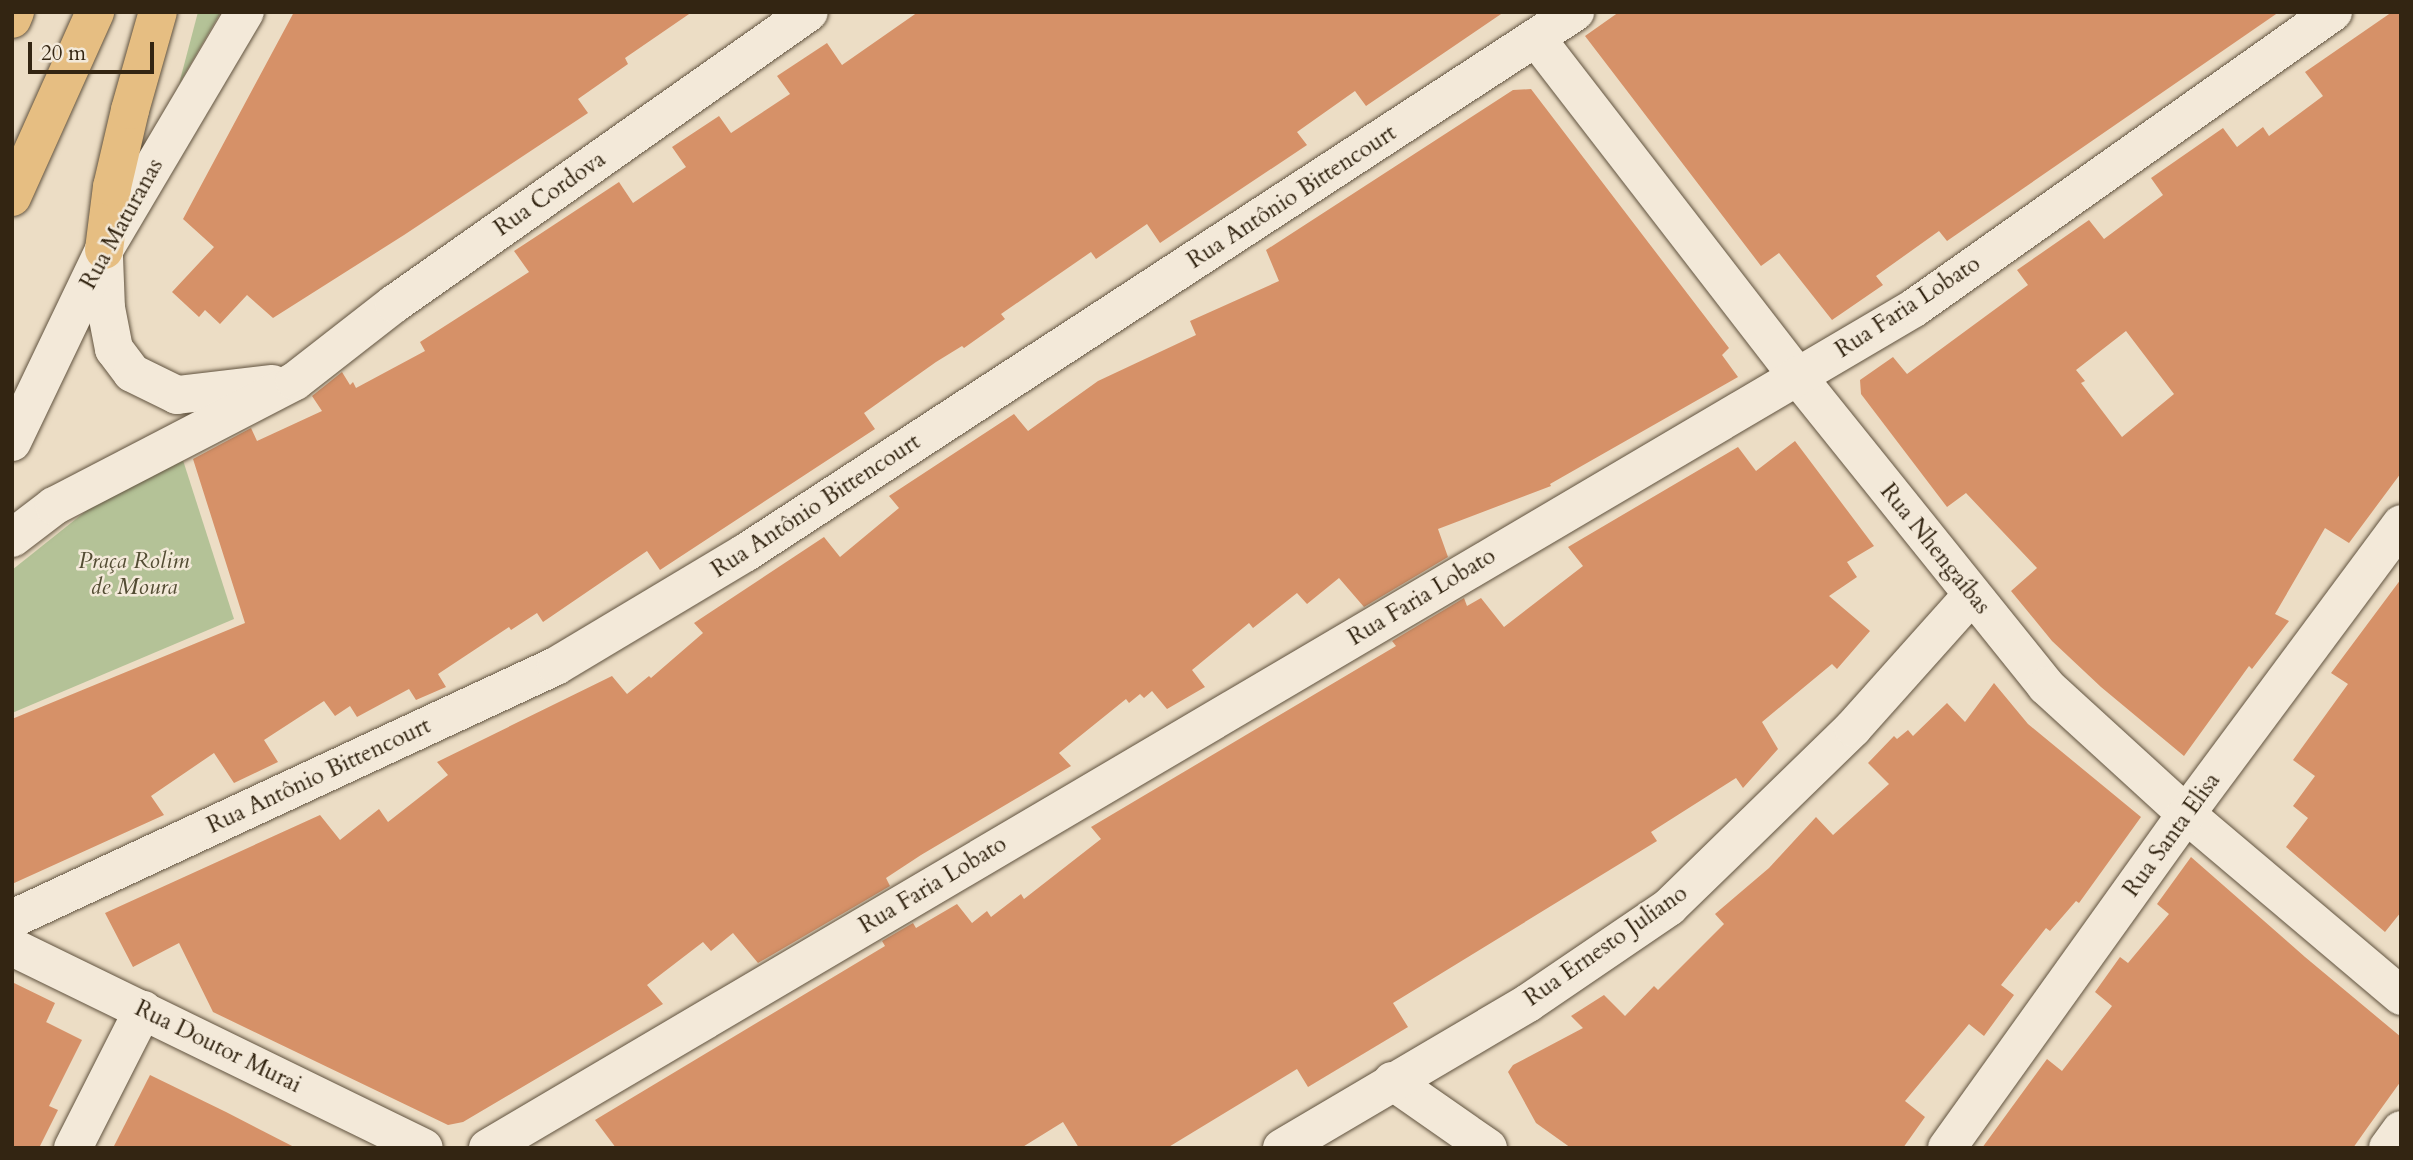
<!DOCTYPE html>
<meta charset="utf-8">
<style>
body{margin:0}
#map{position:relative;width:2413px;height:1160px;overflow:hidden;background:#ecddc5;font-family:Cardo,serif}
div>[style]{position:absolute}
.green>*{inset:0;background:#b4c297}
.building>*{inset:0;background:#d69168}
.roads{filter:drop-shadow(0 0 2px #61533f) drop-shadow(0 0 2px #61533f)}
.minor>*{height:38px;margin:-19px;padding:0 19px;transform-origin:19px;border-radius:19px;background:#f3e9d9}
.highway>*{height:38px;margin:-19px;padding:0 19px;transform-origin:19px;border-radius:19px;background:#e6be82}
span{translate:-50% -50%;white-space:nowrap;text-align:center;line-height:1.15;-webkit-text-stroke:5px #f3e9d9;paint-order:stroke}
.street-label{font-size:23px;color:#332512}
.park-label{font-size:23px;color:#534c33;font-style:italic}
.frame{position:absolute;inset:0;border:14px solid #332512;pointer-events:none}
.scale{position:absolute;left:28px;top:42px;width:126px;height:32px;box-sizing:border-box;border:4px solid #332512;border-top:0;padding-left:9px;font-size:21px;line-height:24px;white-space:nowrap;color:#332512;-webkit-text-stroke:5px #f3e9d9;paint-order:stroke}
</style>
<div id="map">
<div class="green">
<i style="clip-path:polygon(198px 12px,221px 12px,179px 84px)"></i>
<i style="clip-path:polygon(181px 454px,234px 619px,12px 713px,12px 570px,106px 495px)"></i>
</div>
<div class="building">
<i style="clip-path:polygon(294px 12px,692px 12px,625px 58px,628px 64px,578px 99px,588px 113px,404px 235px,273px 318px,247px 295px,220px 324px,205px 310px,199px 317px,172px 292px,214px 247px,183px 219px)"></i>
<i style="clip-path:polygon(918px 12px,1504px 12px,1366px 106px,1355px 91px,1297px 132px,1307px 145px,1160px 243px,1147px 224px,1096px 259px,1091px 252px,1001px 314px,1005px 319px,964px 348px,962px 346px,936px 362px,864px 413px,875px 429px,660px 570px,647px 551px,543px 622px,537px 613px,511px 630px,509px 627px,438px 674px,446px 687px,416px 700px,409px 689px,357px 717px,350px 706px,335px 716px,324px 701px,264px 740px,278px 762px,234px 783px,214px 753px,151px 796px,164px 815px,12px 884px,12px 719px,245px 623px,193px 459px,251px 428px,257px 441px,322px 411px,312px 396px,342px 372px,350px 385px,353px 382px,356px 388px,425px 351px,420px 342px,529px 272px,514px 251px,540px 234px,619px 182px,633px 203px,686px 167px,672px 147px,719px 116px,731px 133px,790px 94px,777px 76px,827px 43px,842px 65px)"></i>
<i style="clip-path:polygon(1619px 12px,2279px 12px,1947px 241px,1939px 231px,1876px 276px,1883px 285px,1832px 320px,1779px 253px,1761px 266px,1585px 36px)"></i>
<i style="clip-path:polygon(evenodd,2392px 12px,2401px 12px,2401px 473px,2349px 543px,2325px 528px,2275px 614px,2289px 621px,2252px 669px,2249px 666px,2184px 756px,2101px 687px,2052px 641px,2011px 591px,2037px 568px,1966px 493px,1947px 507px,1861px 394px,1860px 380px,1893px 357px,1907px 374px,2028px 285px,2017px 270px,2089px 220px,2104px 239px,2163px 195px,2151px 178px,2223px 128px,2237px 147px,2263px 127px,2269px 136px,2323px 96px,2305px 72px,2392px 12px,2126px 331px,2174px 394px,2122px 437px,2081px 383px,2085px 381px,2076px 370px,2126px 331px)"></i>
<i style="clip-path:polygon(1531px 89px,1729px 348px,1722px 355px,1738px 377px,1550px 484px,1551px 486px,1438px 529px,1448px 557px,1364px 607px,1339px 578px,1307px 604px,1297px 593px,1253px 628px,1249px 623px,1192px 670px,1205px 687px,1167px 709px,1152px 691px,1144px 698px,1140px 694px,1129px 703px,1126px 699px,1059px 753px,1071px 766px,921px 855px,886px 878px,890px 886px,765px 959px,758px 963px,733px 933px,711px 951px,703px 942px,647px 985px,663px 1004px,463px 1122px,448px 1125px,213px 1012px,179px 943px,133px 967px,105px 913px,320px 815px,340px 840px,379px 809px,388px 822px,448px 775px,437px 762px,612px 676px,627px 694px,649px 676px,651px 678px,703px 633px,694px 623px,824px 537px,840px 557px,899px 508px,889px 496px,1014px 414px,1028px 431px,1098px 381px,1196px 335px,1190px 321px,1279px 281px,1266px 250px,1513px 90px)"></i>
<i style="clip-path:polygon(1795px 441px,1874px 546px,1847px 562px,1857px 577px,1829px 596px,1870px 631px,1837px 669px,1832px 664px,1762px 722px,1778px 749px,1743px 788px,1736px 778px,1651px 832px,1657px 841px,1393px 1003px,1408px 1027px,1308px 1087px,1297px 1069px,1167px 1148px,1079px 1148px,1063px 1122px,1021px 1148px,616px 1148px,595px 1120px,885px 946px,882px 941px,913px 923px,916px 928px,957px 904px,972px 923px,987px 911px,991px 917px,1021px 894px,1024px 899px,1101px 839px,1091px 827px,1396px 646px,1392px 641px,1464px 598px,1467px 606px,1481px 598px,1504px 627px,1583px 566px,1568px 547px,1738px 447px,1756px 471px)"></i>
<i style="clip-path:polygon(2401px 579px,2401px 912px,2385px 932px,2286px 847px,2308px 818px,2293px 806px,2315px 776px,2293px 760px,2348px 684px,2331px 673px)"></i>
<i style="clip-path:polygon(1994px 683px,2028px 724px,2141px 817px,2079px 903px,2076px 901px,2050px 931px,2046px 928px,2001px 985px,2014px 995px,1984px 1036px,1969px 1024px,1905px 1101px,1925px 1117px,1903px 1148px,1571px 1148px,1536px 1123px,1508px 1072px,1513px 1065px,1583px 1028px,1571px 1016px,1604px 995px,1625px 1016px,1654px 986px,1658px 990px,1724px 924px,1715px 914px,1769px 868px,1816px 817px,1833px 835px,1889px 784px,1868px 763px,1894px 736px,1897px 739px,1908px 730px,1913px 736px,1947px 703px,1965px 722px)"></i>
<i style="clip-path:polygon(2191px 857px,2305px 957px,2401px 1037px,2401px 1081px,2370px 1124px,2353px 1148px,1982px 1148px,2047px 1059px,2062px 1071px,2112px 1006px,2095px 992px,2120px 957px,2128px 963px,2169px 914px,2157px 904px)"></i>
<i style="clip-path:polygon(12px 982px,55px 1003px,42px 1031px,46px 1022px,82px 1040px,49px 1106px,58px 1110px,39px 1148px,12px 1148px)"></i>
<i style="clip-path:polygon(150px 1075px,226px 1112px,296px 1148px,113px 1148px)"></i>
</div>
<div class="roads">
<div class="minor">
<i style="left:1536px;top:38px;width:427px;rotate:52.3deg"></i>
<i style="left:1797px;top:376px;width:398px;rotate:51.2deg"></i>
<i style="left:2046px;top:686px;width:190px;rotate:42.4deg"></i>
<i style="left:2186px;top:814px;width:282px;rotate:40.2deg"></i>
<i style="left:104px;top:257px;width:51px;rotate:87.8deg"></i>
<i style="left:106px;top:308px;width:42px;rotate:79deg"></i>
<i style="left:114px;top:349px;width:30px;rotate:53deg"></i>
<i style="left:132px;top:373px;width:50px;rotate:26.1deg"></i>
<i style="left:177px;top:395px;width:96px;rotate:-6.6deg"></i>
<i style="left:12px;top:442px;width:213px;rotate:-64.4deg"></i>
<i style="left:104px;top:250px;width:277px;rotate:-59.4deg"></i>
<i style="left:12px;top:538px;width:53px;rotate:-37.3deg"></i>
<i style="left:54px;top:506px;width:271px;rotate:-27.4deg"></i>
<i style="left:295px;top:381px;width:125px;rotate:-37.9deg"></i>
<i style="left:394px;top:304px;width:507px;rotate:-35.13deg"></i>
<i style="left:12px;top:919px;width:600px;rotate:-24.94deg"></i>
<i style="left:556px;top:666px;width:220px;rotate:-30.9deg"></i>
<i style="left:745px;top:553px;width:991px;rotate:-33.1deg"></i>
<i style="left:12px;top:947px;width:458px;rotate:26deg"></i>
<i style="left:1392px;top:1081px;width:117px;rotate:34.9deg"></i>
<i style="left:73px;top:1148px;width:155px;rotate:-63.1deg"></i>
<i style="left:488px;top:1148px;width:1655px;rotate:-30.5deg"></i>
<i style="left:1914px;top:308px;width:513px;rotate:-35.24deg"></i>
<i style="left:1282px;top:1148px;width:286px;rotate:-30.5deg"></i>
<i style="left:1528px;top:1003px;width:171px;rotate:-34.2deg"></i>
<i style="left:1669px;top:907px;width:257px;rotate:-44.2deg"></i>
<i style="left:1853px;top:728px;width:178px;rotate:-48.2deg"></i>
<i style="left:1947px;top:1148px;width:411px;rotate:-54.4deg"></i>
<i style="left:2186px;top:814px;width:361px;rotate:-53.4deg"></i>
<i style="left:2388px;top:1148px;width:22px;rotate:-54deg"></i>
</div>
<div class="highway">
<i style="left:12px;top:19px;width:8px;rotate:-67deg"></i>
<i style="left:12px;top:197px;width:203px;rotate:-65.8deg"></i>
<i style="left:104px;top:250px;width:64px;rotate:-82.8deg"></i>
<i style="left:112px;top:187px;width:79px;rotate:-76.8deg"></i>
<i style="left:130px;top:110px;width:102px;rotate:-74.1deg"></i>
</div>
</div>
<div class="street-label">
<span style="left:550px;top:194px;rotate:-35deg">Rua Cordova</span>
<span style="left:1292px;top:197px;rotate:-33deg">Rua Antônio Bittencourt</span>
<span style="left:122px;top:224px;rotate:-61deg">Rua Maturanas</span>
<span style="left:1908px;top:307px;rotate:-33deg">Rua Faria Lobato</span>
<span style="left:816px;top:506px;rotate:-33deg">Rua Antônio Bittencourt</span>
<span style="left:1935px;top:549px;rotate:51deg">Rua Nhengaíbas</span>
<span style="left:1422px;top:597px;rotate:-31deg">Rua Faria Lobato</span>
<span style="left:319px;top:776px;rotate:-25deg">Rua Antônio Bittencourt</span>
<span style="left:2172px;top:835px;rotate:-54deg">Rua Santa Elisa</span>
<span style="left:933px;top:885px;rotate:-31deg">Rua Faria Lobato</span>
<span style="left:1606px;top:946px;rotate:-35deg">Rua Ernesto Juliano</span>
<span style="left:218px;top:1047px;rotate:26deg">Rua Doutor Murai</span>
</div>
<div class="park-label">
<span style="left:134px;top:574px">Praça Rolim<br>de Moura</span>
</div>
<div class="frame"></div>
<div class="scale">20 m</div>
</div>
